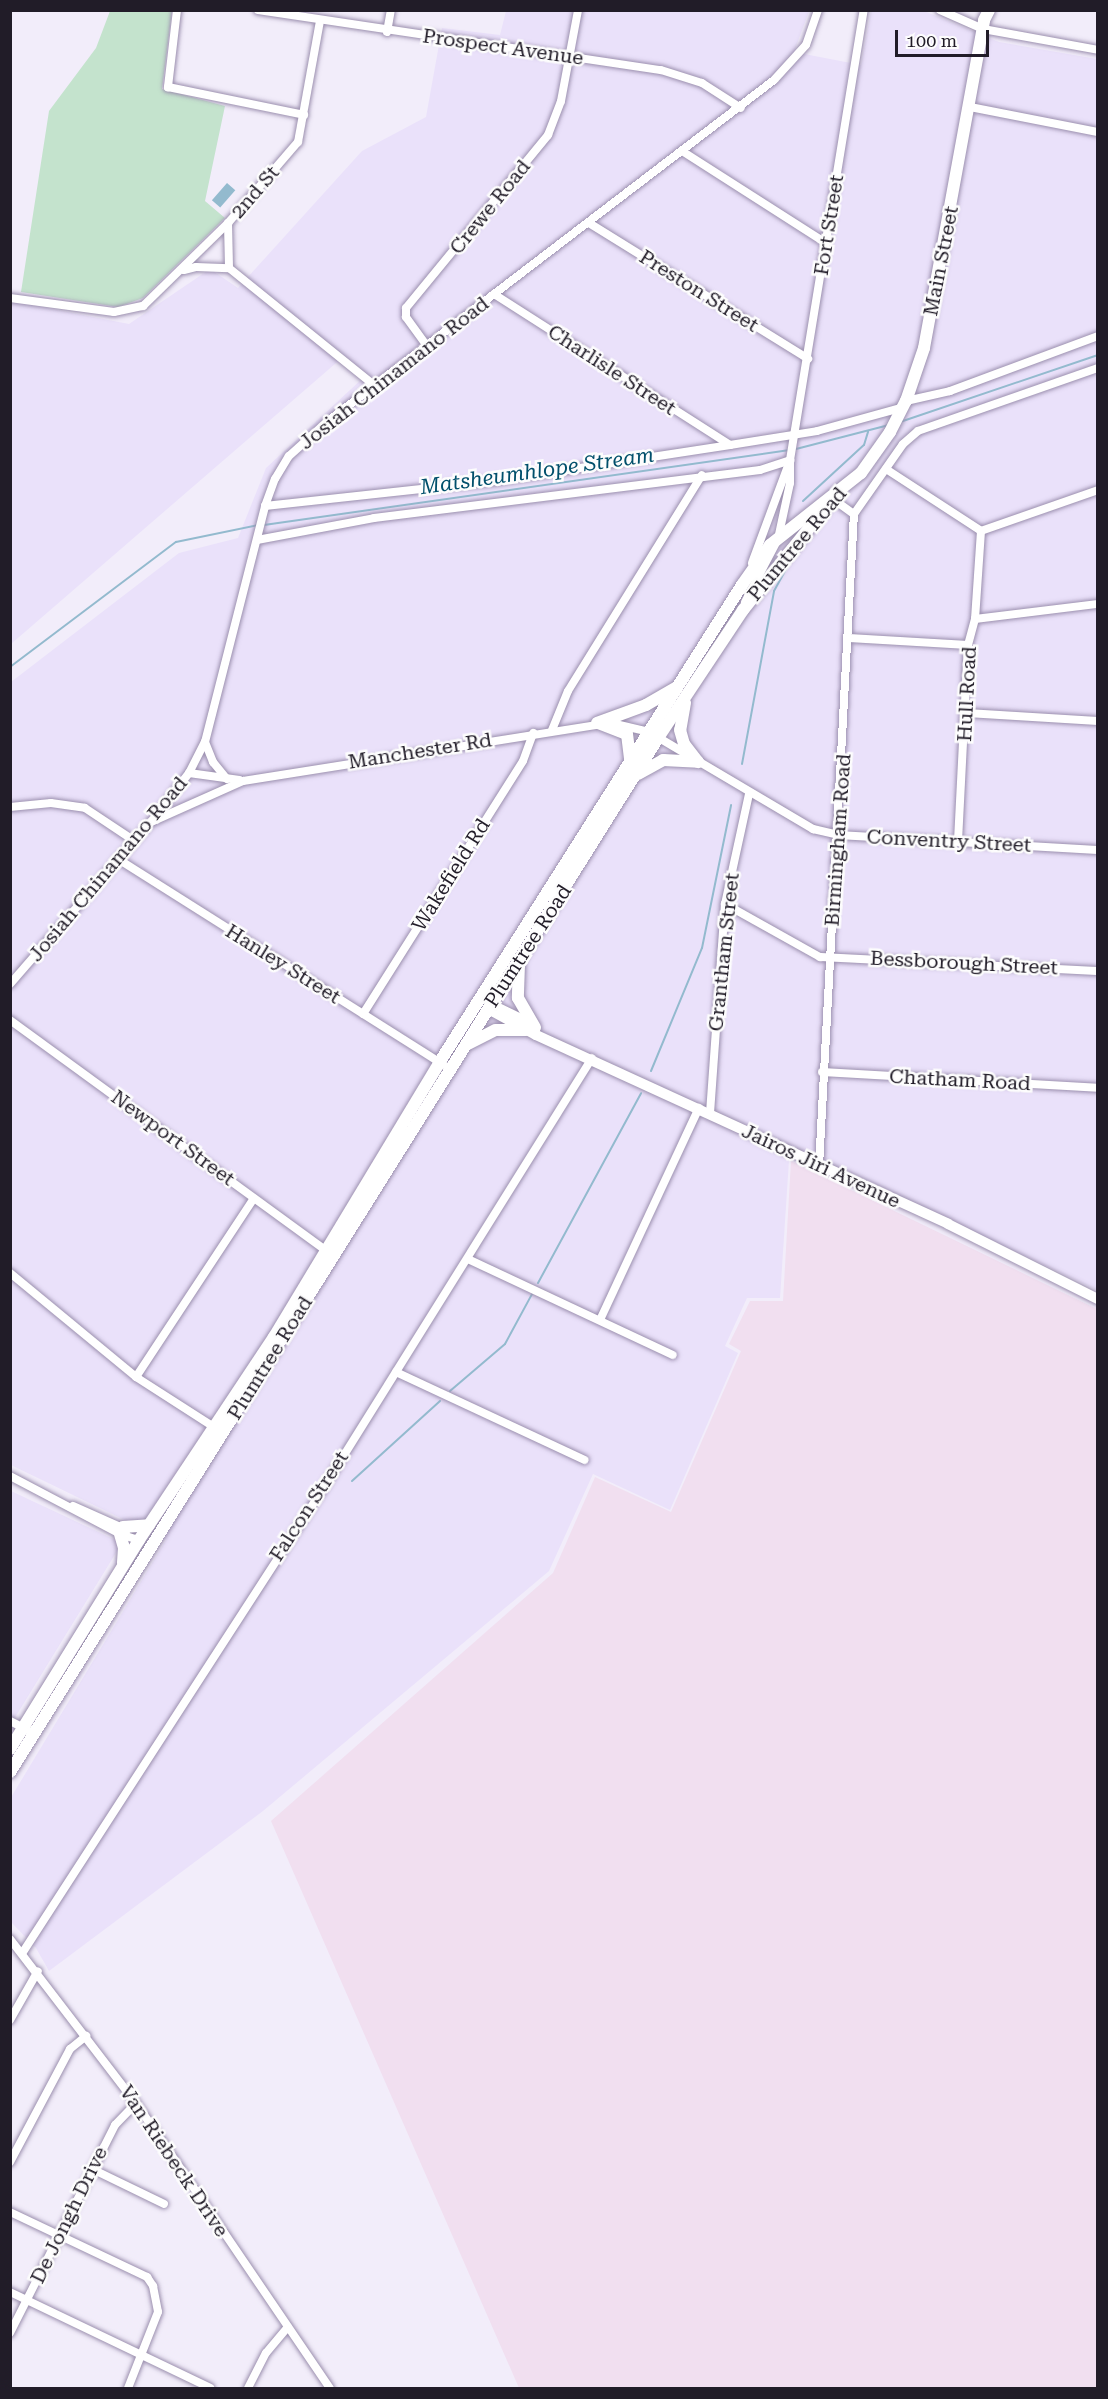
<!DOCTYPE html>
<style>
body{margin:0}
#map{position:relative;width:1108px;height:2399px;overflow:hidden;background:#f2edfa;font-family:"Roboto Serif",serif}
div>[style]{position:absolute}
.built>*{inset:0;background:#eae1fa}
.medical>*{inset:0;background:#f1dff0}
.green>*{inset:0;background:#c4e3cd}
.water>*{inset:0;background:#93bace;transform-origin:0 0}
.stream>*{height:2px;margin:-1px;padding:0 1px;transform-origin:1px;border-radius:1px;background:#93bace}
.roads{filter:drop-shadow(0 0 2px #9b8fae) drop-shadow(0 0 2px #9b8fae)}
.minor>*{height:8px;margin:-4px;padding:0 4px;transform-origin:4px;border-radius:4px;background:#fff}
.major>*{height:10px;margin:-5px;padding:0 5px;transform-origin:5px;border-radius:5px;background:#fff}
.highway>*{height:12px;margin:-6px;padding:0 6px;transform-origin:6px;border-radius:6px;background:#fff}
span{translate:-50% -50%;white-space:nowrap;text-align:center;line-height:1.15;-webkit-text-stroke:5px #fdfdfd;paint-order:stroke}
.street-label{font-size:20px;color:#211c28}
.water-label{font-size:21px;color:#014f6b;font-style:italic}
.frame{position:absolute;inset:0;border:12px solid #211c28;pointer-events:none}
.scale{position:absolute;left:895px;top:30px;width:94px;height:27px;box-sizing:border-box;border:3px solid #211c28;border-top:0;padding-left:8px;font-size:18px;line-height:21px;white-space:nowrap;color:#211c28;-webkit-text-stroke:4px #fdfdfd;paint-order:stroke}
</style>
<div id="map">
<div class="built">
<i style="clip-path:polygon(506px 11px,809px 11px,794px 52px,861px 65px,871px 11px,924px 11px,999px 42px,1097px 59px,1097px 1290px,790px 1145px,780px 1298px,747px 1298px,725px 1346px,738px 1353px,670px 1510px,593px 1474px,549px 1571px,263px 1811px,49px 1971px,36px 1948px,11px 1922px,10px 1799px,166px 1540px,11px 1465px,11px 682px,179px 553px,238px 538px,266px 468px,364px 377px,343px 357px,11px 644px,11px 301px,129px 324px,210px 269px,238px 288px,362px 151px,426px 117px,442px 28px,500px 35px)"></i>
<i style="clip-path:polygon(11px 1491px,122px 1543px,11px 1724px)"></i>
</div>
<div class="medical">
<i style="clip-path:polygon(791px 1161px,1097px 1309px,1097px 2388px,519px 2388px,271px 1821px,553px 1573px,595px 1477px,671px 1512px,741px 1351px,729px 1344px,750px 1301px,783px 1301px)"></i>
</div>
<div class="green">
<i style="clip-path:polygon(110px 11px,172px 11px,162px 89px,225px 106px,205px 201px,225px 218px,143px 298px,118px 307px,21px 292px,49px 111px,96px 48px)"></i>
</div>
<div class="water">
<i style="left:227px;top:183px;width:11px;height:23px;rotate:41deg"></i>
</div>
<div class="stream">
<i style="left:900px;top:422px;width:209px;rotate:-18.7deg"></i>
<i style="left:796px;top:449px;width:96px;rotate:-14.5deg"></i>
<i style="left:803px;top:501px;width:83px;rotate:-42.6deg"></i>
<i style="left:864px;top:445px;width:14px;rotate:-73deg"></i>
<i style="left:264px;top:525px;width:531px;rotate:-8.11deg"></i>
<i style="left:10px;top:667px;width:208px;rotate:-37deg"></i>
<i style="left:176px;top:542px;width:84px;rotate:-11.7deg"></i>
<i style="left:742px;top:764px;width:176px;rotate:-79.5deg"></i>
<i style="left:774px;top:591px;width:31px;rotate:-61deg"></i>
<i style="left:651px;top:1071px;width:133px;rotate:-67.5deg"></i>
<i style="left:702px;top:948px;width:146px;rotate:-78.5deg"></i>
<i style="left:538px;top:1283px;width:216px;rotate:-61.5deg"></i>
<i style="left:450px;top:1391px;width:72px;rotate:-40.5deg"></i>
<i style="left:505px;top:1344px;width:57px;rotate:-61.6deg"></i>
<i style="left:352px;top:1481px;width:119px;rotate:-42.3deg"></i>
</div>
<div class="roads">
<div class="minor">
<i style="left:177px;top:10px;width:78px;rotate:96.7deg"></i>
<i style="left:168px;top:87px;width:139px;rotate:11.6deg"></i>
<i style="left:258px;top:10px;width:407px;rotate:8.5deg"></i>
<i style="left:661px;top:70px;width:43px;rotate:17.6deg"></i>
<i style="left:702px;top:83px;width:46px;rotate:32.7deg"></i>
<i style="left:940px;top:10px;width:47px;rotate:23.8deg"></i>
<i style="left:983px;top:29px;width:117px;rotate:10.3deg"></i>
<i style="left:387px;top:32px;width:22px;rotate:-80deg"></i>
<i style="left:970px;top:107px;width:130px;rotate:11.1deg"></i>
<i style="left:682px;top:151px;width:171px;rotate:32.6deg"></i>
<i style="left:228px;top:223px;width:45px;rotate:88.7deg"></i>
<i style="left:589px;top:223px;width:258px;rotate:31.8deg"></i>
<i style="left:184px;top:270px;width:12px;rotate:-14deg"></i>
<i style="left:196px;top:267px;width:33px;rotate:2deg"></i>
<i style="left:229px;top:268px;width:188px;rotate:38.9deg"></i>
<i style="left:494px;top:294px;width:280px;rotate:32.6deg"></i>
<i style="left:10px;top:298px;width:105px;rotate:7.7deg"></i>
<i style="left:114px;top:312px;width:30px;rotate:-12deg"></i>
<i style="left:143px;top:306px;width:119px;rotate:-44.3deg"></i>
<i style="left:228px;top:223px;width:107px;rotate:-49.2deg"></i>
<i style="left:298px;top:142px;width:123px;rotate:-79.7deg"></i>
<i style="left:427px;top:346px;width:36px;rotate:-126deg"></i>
<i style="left:406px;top:317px;width:9px;rotate:-90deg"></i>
<i style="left:406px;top:308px;width:224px;rotate:-50.6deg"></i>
<i style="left:548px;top:135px;width:36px;rotate:-69deg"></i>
<i style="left:561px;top:101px;width:93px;rotate:-79.4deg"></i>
<i style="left:906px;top:401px;width:45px;rotate:-12.8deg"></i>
<i style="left:950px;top:391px;width:158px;rotate:-20.4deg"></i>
<i style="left:886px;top:469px;width:113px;rotate:33.1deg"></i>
<i style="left:833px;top:499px;width:26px;rotate:36deg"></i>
<i style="left:265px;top:506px;width:231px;rotate:-6.2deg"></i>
<i style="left:495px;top:481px;width:238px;rotate:-8.7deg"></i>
<i style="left:730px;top:445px;width:88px;rotate:-9.1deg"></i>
<i style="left:817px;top:431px;width:90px;rotate:-15.4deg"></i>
<i style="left:854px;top:514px;width:85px;rotate:-55deg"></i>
<i style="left:903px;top:444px;width:20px;rotate:-41deg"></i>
<i style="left:918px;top:431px;width:191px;rotate:-19.3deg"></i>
<i style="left:257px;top:540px;width:119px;rotate:-10.6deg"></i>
<i style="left:374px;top:518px;width:389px;rotate:-7.1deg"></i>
<i style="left:760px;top:470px;width:32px;rotate:-18deg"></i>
<i style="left:752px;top:563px;width:110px;rotate:-69.7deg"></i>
<i style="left:790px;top:460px;width:456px;rotate:-80.7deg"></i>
<i style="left:745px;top:602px;width:71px;rotate:-62.4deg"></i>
<i style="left:778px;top:539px;width:57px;rotate:-77.9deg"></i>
<i style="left:790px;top:483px;width:23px;rotate:-90deg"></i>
<i style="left:975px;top:619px;width:124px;rotate:-7deg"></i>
<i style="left:849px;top:638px;width:119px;rotate:3.4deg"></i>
<i style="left:967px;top:713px;width:131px;rotate:3.5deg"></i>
<i style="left:552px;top:730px;width:42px;rotate:-67.7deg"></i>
<i style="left:568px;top:691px;width:254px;rotate:-58.2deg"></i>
<i style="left:205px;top:742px;width:22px;rotate:68deg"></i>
<i style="left:213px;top:762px;width:22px;rotate:51deg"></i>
<i style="left:189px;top:773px;width:51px;rotate:7.8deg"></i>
<i style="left:10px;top:807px;width:41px;rotate:-5.6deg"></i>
<i style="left:51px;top:803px;width:34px;rotate:8deg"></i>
<i style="left:85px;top:808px;width:58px;rotate:33.7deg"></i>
<i style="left:151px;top:822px;width:101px;rotate:-24deg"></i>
<i style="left:243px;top:781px;width:373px;rotate:-9deg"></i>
<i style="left:611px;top:723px;width:39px;rotate:13deg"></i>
<i style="left:649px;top:732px;width:191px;rotate:30.6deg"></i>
<i style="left:813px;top:829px;width:26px;rotate:13deg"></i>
<i style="left:838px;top:835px;width:260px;rotate:3.3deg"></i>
<i style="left:958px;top:841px;width:196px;rotate:-87.1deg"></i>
<i style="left:968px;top:645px;width:27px;rotate:-75deg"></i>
<i style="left:975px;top:619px;width:88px;rotate:-86.1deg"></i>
<i style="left:981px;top:531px;width:124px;rotate:-19.3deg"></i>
<i style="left:118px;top:859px;width:386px;rotate:32.3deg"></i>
<i style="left:725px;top:904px;width:109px;rotate:29.2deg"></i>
<i style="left:820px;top:957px;width:278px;rotate:2.9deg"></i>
<i style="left:10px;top:984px;width:215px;rotate:-49deg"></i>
<i style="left:151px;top:822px;width:62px;rotate:-52.2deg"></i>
<i style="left:189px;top:773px;width:35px;rotate:-63deg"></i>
<i style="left:205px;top:742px;width:244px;rotate:-75.7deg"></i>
<i style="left:265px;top:506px;width:29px;rotate:-70deg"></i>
<i style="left:275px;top:479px;width:27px;rotate:-59deg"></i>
<i style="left:289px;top:456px;width:52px;rotate:-41.9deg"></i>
<i style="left:328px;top:421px;width:561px;rotate:-37.4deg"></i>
<i style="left:774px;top:80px;width:47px;rotate:-47.6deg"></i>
<i style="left:806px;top:45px;width:37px;rotate:-71deg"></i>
<i style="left:363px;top:1014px;width:299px;rotate:-57.7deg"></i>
<i style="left:523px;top:761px;width:30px;rotate:-70deg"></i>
<i style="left:10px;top:1020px;width:396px;rotate:36.1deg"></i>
<i style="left:822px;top:1072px;width:276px;rotate:3.3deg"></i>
<i style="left:710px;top:1113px;width:210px;rotate:-85.9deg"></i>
<i style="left:725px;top:904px;width:113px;rotate:-77.7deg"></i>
<i style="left:819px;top:1166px;width:653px;rotate:-86.93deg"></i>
<i style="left:468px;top:1259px;width:226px;rotate:25.1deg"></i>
<i style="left:10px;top:1273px;width:163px;rotate:39.5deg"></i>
<i style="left:136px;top:1377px;width:96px;rotate:32.7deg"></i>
<i style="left:600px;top:1320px;width:234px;rotate:-65deg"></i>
<i style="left:396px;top:1372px;width:208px;rotate:25deg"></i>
<i style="left:136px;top:1377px;width:214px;rotate:-56.6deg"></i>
<i style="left:10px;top:1476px;width:124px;rotate:27.8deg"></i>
<i style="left:120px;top:1534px;width:20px;rotate:18deg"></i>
<i style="left:73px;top:1506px;width:59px;rotate:24deg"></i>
<i style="left:10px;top:1721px;width:20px;rotate:27deg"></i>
<i style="left:10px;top:1939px;width:207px;rotate:52.5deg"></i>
<i style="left:136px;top:2103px;width:345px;rotate:55.8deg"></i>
<i style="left:23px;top:1952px;width:558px;rotate:-57.08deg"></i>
<i style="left:326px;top:1484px;width:502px;rotate:-58.02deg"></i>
<i style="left:10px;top:2020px;width:56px;rotate:-60.3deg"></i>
<i style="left:10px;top:2162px;width:128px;rotate:-62deg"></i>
<i style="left:70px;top:2049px;width:21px;rotate:-39deg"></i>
<i style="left:92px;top:2169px;width:80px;rotate:25.9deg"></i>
<i style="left:10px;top:2212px;width:152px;rotate:25.4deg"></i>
<i style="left:147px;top:2277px;width:11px;rotate:56deg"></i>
<i style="left:153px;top:2286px;width:26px;rotate:79deg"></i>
<i style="left:158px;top:2312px;width:82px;rotate:111.5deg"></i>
<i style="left:10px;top:2292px;width:222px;rotate:25.6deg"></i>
<i style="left:10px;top:2333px;width:233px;rotate:-63.2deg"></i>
<i style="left:115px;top:2125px;width:30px;rotate:-46deg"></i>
<i style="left:248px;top:2388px;width:39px;rotate:-63deg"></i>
<i style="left:266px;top:2353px;width:34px;rotate:-50deg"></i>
</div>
<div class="major">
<i style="left:490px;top:1004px;width:9px;rotate:63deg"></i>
<i style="left:494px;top:1012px;width:48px;rotate:28.7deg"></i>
<i style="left:536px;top:1035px;width:453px;rotate:24.6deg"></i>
<i style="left:948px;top:1224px;width:168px;rotate:26.6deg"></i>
<i style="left:490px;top:1004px;width:43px;rotate:26deg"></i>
</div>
<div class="highway">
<i style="left:685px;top:703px;width:27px;rotate:100deg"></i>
<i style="left:680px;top:730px;width:15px;rotate:74deg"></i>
<i style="left:684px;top:744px;width:23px;rotate:52deg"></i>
<i style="left:597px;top:723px;width:52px;rotate:-20.2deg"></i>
<i style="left:646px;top:705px;width:34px;rotate:-30deg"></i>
<i style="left:598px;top:723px;width:31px;rotate:21deg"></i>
<i style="left:627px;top:734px;width:26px;rotate:83deg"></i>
<i style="left:638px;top:774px;width:29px;rotate:-29deg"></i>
<i style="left:663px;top:760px;width:35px;rotate:3deg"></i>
<i style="left:519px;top:964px;width:34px;rotate:92deg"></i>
<i style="left:518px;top:998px;width:34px;rotate:60deg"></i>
<i style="left:468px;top:1044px;width:31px;rotate:-27deg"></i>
<i style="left:496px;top:1030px;width:30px"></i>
<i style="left:123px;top:1527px;width:26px;rotate:-4deg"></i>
<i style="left:120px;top:1534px;width:15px;rotate:74deg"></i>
<i style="left:124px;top:1548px;width:15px;rotate:94deg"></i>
<i style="left:10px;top:1749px;width:246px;rotate:-58.3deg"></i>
<i style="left:139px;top:1540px;width:244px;rotate:-56.4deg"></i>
<i style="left:274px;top:1337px;width:320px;rotate:-58.9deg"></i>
<i style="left:439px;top:1063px;width:566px;rotate:-57.63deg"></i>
<i style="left:742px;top:585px;width:49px;rotate:-55deg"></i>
<i style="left:770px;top:545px;width:116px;rotate:-38.4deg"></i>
<i style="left:861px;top:473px;width:50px;rotate:-54.7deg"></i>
<i style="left:890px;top:432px;width:35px;rotate:-63deg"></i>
<i style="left:906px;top:401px;width:56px;rotate:-71.2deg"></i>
<i style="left:924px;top:348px;width:333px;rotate:-79.6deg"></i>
<i style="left:984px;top:20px;width:11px;rotate:-63deg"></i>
<i style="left:10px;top:1772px;width:1220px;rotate:-57.92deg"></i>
<i style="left:658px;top:738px;width:154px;rotate:-56.4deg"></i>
<i style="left:743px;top:610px;width:132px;rotate:-51.1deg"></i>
</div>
</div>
<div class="street-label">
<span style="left:503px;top:47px;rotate:8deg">Prospect Avenue</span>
<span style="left:255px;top:192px;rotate:-49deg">2nd St</span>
<span style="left:490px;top:207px;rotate:-51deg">Crewe Road</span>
<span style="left:829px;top:225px;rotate:-81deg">Fort Street</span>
<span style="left:941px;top:261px;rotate:-79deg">Main Street</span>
<span style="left:699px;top:291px;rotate:32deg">Preston Street</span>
<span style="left:612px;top:370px;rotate:33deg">Charlisle Street</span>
<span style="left:394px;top:373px;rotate:-38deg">Josiah Chinamano Road</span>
<span style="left:797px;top:544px;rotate:-50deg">Plumtree Road</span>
<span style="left:967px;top:694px;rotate:-87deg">Hull Road</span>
<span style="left:420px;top:751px;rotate:-9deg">Manchester Rd</span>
<span style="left:838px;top:840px;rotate:-86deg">Birmingham Road</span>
<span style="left:949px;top:841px;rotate:3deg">Conventry Street</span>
<span style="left:108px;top:869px;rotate:-50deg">Josiah Chinamano Road</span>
<span style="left:451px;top:875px;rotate:-58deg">Wakefield Rd</span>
<span style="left:528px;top:946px;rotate:-57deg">Plumtree Road</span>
<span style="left:724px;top:952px;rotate:-84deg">Grantham Street</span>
<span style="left:964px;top:963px;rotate:3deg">Bessborough Street</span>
<span style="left:283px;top:964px;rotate:32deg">Hanley Street</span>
<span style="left:960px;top:1080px;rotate:3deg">Chatham Road</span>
<span style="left:173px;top:1138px;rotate:36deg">Newport Street</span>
<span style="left:821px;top:1166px;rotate:25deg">Jairos Jiri Avenue</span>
<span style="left:270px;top:1358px;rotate:-58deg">Plumtree Road</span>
<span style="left:309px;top:1506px;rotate:-57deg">Falcon Street</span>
<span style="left:174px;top:2161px;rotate:56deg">Van Riebeck Drive</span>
<span style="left:69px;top:2215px;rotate:-64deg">De Jongh Drive</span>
</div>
<div class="water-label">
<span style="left:537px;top:471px;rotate:-8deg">Matsheumhlope Stream</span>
</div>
<div class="frame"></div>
<div class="scale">100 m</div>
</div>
